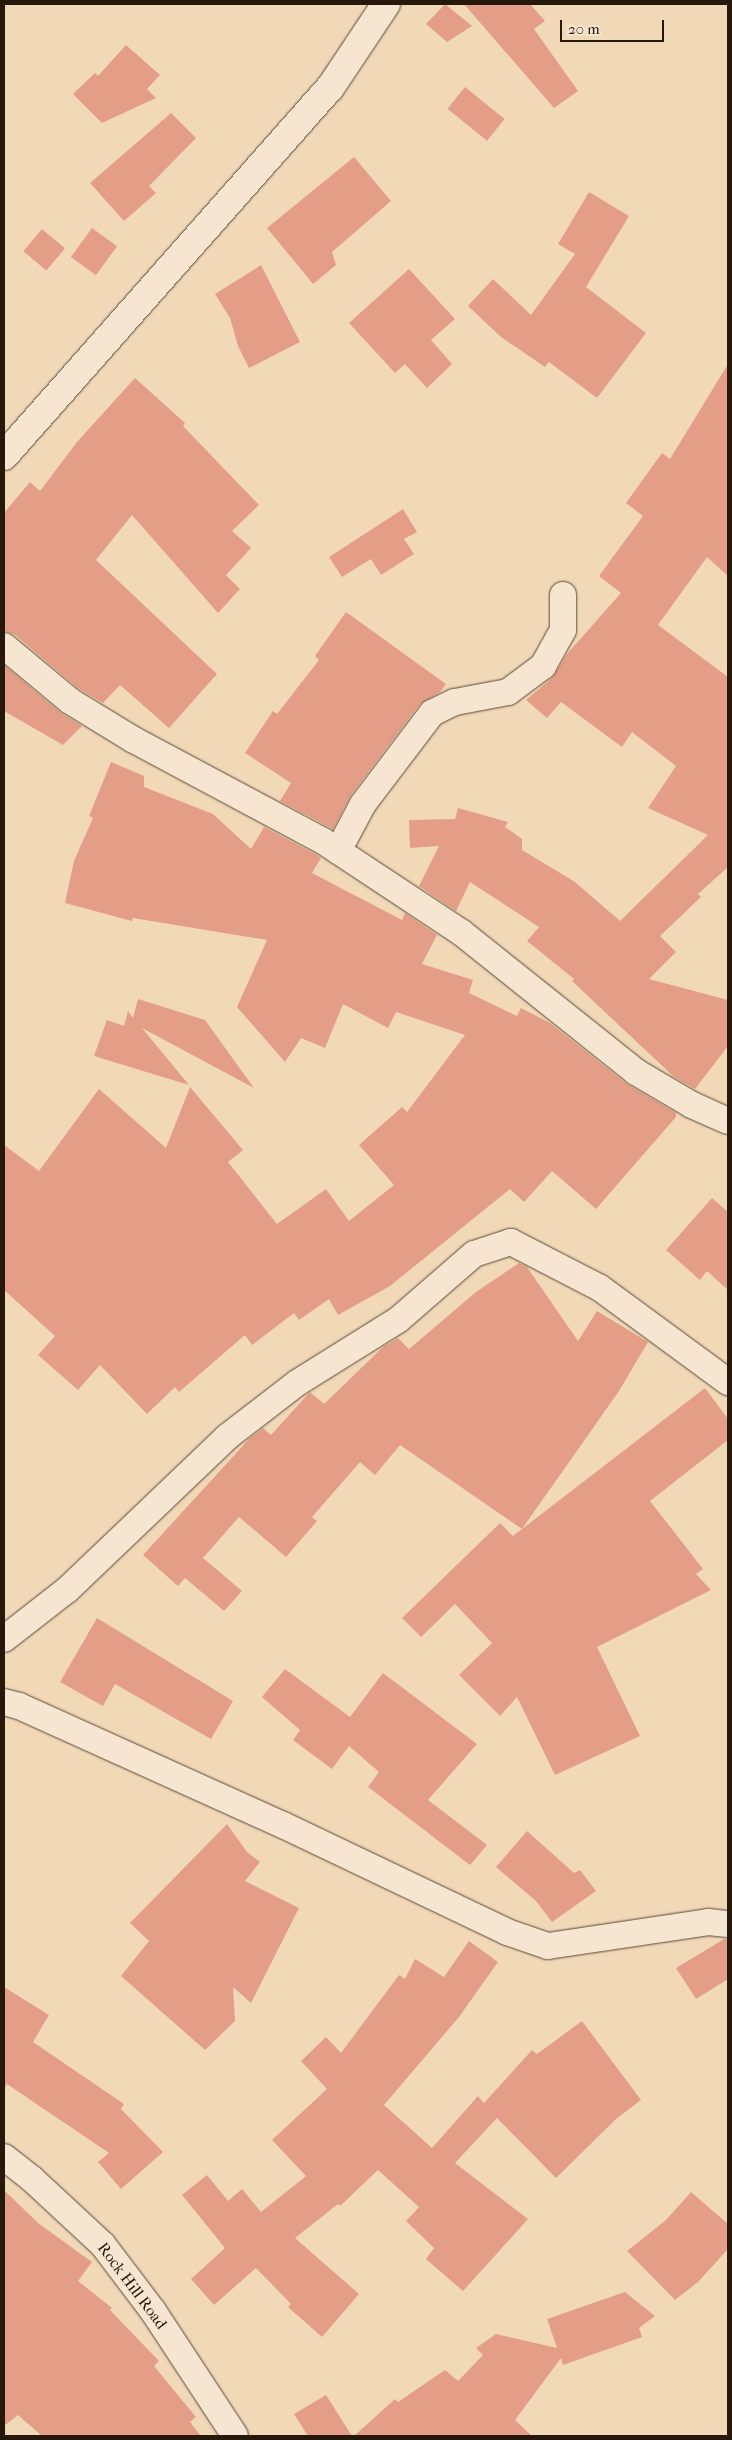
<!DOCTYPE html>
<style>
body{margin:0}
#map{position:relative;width:732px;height:2440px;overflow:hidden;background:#f1d9b8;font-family:"IM FELL French Canon",serif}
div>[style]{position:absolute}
.building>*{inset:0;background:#e49e87;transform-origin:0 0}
.roads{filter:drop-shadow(0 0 1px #594836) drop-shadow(0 0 1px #594836)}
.minor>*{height:26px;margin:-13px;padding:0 13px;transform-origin:13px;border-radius:13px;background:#f6e6d1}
.tertiary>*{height:28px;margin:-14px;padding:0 14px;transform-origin:14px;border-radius:14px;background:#f6e6d1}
span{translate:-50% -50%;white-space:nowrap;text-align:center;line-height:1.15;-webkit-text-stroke:4.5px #f6e6d1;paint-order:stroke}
.street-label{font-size:16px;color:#26180b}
.frame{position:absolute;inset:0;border:5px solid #26180b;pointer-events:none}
.scale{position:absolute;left:560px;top:20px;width:104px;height:22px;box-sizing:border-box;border:2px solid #26180b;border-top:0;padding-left:6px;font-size:15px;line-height:18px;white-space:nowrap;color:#26180b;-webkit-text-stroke:4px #f6e6d1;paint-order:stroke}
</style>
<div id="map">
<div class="building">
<i style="clip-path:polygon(445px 4px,472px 26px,447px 42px,426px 24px)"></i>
<i style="clip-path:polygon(464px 4px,530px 4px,545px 21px,534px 29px,578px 91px,554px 108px)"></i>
<i style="clip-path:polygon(126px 45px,160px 75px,147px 89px,156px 98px,102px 123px,73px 94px,95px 73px,98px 76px)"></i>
<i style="left:465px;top:87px;width:51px;height:28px;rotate:39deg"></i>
<i style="clip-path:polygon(171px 113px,196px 138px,149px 186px,156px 193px,124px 221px,90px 183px)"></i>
<i style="clip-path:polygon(354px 157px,391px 201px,332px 252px,336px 265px,313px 284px,267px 228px)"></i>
<i style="clip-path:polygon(589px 192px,629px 216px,586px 287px,646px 333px,597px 398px,549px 362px,545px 367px,501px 337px,468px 306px,493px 279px,531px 315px,575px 254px,558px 244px)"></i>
<i style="left:92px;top:228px;width:31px;height:36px;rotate:36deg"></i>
<i style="left:42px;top:229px;width:30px;height:29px;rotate:40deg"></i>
<i style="clip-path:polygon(261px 265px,300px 342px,249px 368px,238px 346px,230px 318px,215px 294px)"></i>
<i style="clip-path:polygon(409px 269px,455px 319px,431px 340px,452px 364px,427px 388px,405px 364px,395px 373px,349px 323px)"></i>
<i style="clip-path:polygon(728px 364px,728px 576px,707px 557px,658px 625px,728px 677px,728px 867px,698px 894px,701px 897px,660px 936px,676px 952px,649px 979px,728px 1000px,728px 1046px,695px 1089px,674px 1077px,572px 981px,574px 979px,527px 941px,539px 927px,470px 882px,456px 911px,419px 886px,439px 846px,410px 848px,409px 820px,455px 819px,458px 808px,508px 822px,505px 827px,522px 839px,522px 850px,575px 882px,620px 921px,708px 835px,648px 808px,676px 766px,632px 732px,622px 747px,561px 702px,547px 718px,526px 700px,552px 678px,567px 654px,621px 593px,599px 576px,643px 516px,626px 503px,662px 453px,670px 459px)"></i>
<i style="clip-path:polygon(135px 378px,185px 423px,183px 426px,259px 505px,232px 531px,251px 548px,226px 575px,240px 589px,218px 613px,132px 515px,96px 560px,217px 674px,169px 728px,120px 685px,103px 703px,79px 689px,14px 634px,4px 631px,4px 513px,30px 482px,40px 491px,77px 442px)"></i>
<i style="clip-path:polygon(403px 509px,417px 532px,404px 539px,414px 554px,381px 575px,371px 559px,342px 577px,329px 557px)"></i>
<i style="clip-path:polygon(346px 612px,446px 684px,440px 692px,420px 704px,351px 795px,333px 829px,280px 801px,291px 783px,245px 753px,273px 711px,277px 714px,319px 660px,315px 656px)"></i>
<i style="clip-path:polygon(4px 665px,61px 713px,82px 726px,63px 745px,4px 711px)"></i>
<i style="clip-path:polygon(111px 762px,144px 776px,144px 787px,213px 814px,251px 849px,264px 827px,315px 854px,321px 858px,312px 873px,402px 920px,405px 913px,437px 935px,422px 964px,473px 980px,469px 993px,517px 1016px,521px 1008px,550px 1023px,627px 1084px,676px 1113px,676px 1117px,596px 1209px,552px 1171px,524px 1202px,510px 1189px,390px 1286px,338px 1315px,329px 1299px,299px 1320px,294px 1313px,252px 1345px,245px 1335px,179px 1392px,175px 1387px,147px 1414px,100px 1365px,78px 1390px,38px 1355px,55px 1336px,4px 1290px,4px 1145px,39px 1171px,99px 1089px,166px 1148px,190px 1087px,243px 1150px,228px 1162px,277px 1224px,326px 1189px,349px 1221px,394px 1185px,359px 1145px,402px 1107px,407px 1112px,465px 1035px,396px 1012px,388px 1028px,343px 1004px,325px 1048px,301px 1038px,285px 1062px,237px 1007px,267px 940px,133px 918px,132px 921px,65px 903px,74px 861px,93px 818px,89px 816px)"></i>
<i style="clip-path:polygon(138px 999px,205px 1020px,254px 1088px,142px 1028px,189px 1085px,94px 1056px,107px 1020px,124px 1026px,128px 1011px,133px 1018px)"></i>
<i style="clip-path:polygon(712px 1198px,728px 1212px,728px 1290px,707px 1271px,700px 1280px,666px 1250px)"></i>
<i style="clip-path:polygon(519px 1263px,527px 1267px,578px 1341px,597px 1311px,648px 1342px,619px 1391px,522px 1529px,400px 1445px,375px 1475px,360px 1462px,312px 1517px,317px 1521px,286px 1557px,239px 1517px,203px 1558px,242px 1591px,224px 1611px,185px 1578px,178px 1586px,143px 1555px,250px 1438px,263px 1428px,271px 1435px,310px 1392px,324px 1404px,383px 1347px,398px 1338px,409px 1349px,476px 1292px)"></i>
<i style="clip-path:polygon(705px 1388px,728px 1419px,728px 1440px,650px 1501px,703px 1569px,696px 1574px,711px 1590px,597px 1647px,640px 1736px,555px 1775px,517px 1697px,500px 1716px,459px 1675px,492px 1643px,455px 1604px,421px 1637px,402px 1618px,500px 1523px,513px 1536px)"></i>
<i style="clip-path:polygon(97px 1618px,233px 1701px,211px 1739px,115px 1684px,103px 1706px,60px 1682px)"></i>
<i style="clip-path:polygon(285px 1669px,350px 1717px,383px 1673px,477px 1744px,428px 1800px,487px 1845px,470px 1865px,368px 1787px,379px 1772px,349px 1746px,332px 1769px,293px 1740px,300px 1730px,262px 1697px)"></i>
<i style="clip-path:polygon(227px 1824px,247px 1852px,260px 1862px,245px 1881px,299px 1908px,251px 2003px,233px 1987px,235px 2021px,205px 2050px,121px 1976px,149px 1941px,130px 1923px)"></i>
<i style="clip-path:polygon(527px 1831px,574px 1873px,580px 1870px,596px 1891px,552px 1922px,536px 1901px,496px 1867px)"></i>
<i style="clip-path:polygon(724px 1939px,728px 1939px,728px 1979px,696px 1999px,676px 1968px)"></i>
<i style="clip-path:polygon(469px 1941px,498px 1962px,459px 2017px,384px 2105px,432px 2148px,478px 2096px,484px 2103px,532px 2050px,537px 2054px,582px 2021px,641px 2100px,616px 2119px,556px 2178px,497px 2118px,455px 2163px,528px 2219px,463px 2291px,426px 2259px,434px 2248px,406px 2221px,419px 2207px,378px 2170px,340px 2206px,338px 2204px,295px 2238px,359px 2294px,322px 2337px,288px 2307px,291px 2304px,256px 2268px,214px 2305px,191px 2279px,225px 2248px,182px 2195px,207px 2175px,228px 2201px,242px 2189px,261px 2212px,306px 2176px,272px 2140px,327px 2089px,301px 2061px,326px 2037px,341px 2053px,399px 1975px,405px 1979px,415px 1959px,444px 1977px)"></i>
<i style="clip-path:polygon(4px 1987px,49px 2015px,33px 2042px,124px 2104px,121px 2109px,163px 2152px,121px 2189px,98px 2162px,109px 2153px,7px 2084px,4px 2090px)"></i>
<i style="clip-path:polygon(4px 2190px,38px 2223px,92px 2262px,78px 2281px,112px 2308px,110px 2310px,159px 2361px,154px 2366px,196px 2417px,190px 2422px,201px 2436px,42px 2436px,18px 2415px,4px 2426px)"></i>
<i style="clip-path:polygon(691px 2192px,728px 2224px,728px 2249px,698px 2282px,675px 2300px,627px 2251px,666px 2220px)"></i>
<i style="clip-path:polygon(625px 2292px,655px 2316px,639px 2328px,642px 2337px,563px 2365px,561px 2358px,515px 2420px,532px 2436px,354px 2436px,395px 2399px,398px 2402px,445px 2370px,458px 2381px,483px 2355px,476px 2348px,496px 2334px,557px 2348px,547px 2319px)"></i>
<i style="clip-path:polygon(326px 2395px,352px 2436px,308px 2436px,294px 2414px)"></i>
</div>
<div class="roads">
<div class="minor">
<i style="left:4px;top:646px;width:86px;rotate:39.8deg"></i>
<i style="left:70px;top:701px;width:75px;rotate:31.4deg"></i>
<i style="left:134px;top:740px;width:214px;rotate:28.1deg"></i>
<i style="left:323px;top:841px;width:167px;rotate:33.5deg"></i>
<i style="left:462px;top:933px;width:223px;rotate:38.6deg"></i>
<i style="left:636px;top:1072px;width:65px;rotate:30.5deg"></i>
<i style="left:692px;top:1105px;width:39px;rotate:24deg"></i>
<i style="left:338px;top:851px;width:53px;rotate:-62deg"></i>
<i style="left:363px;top:804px;width:114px;rotate:-52.8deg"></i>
<i style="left:432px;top:713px;width:25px;rotate:-26deg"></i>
<i style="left:455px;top:702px;width:54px;rotate:-10.7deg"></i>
<i style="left:508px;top:692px;width:44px;rotate:-36.6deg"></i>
<i style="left:543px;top:666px;width:41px;rotate:-60.9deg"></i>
<i style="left:563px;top:630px;width:35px;rotate:-90deg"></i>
<i style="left:4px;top:1639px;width:80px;rotate:-37.9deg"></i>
<i style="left:67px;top:1590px;width:221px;rotate:-43.7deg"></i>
<i style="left:227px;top:1437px;width:88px;rotate:-37.6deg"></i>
<i style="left:297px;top:1383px;width:119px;rotate:-32deg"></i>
<i style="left:398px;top:1320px;width:101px;rotate:-41deg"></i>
<i style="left:474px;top:1254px;width:39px;rotate:-18deg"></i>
<i style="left:511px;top:1242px;width:100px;rotate:27.3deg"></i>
<i style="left:600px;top:1288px;width:159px;rotate:36.3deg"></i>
<i style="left:4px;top:1702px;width:16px;rotate:15deg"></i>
<i style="left:19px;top:1706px;width:290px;rotate:24.3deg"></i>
<i style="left:283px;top:1825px;width:248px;rotate:25.5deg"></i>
<i style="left:507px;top:1932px;width:43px;rotate:18.9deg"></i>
<i style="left:548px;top:1946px;width:162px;rotate:-8.5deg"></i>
<i style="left:708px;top:1922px;width:20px;rotate:6deg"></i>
<i style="left:4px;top:2157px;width:36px;rotate:38deg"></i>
<i style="left:32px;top:2179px;width:97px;rotate:42.9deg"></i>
<i style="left:103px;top:2245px;width:83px;rotate:52.9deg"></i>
<i style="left:153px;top:2311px;width:149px;rotate:56.7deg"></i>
</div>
<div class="tertiary">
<i style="left:4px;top:456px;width:492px;rotate:-48.5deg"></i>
<i style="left:330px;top:88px;width:101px;rotate:-56.3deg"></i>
</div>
</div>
<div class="street-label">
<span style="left:132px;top:2286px;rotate:53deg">Rock Hill Road</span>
</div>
<div class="frame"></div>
<div class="scale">20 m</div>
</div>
